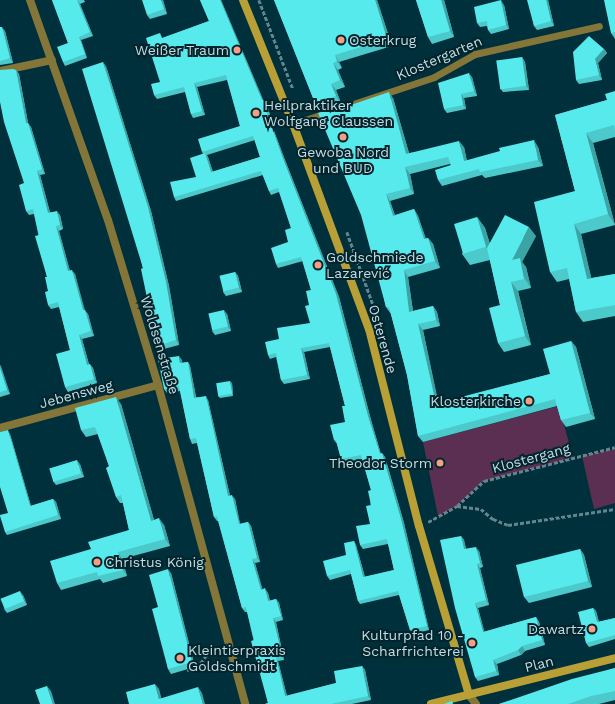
<!DOCTYPE html>
<meta charset="utf-8">
<style>
body{margin:0}
#map{position:relative;width:615px;height:704px;overflow:hidden;background:#00303b;font-family:"Work Sans",sans-serif}
div>[style]{position:absolute}
.green>*{inset:0;background:#5b2f51}
.path>*{height:2.5px;margin-top:-1.25px;transform-origin:0;background:repeating-linear-gradient(90deg,#62858e 0 4px,transparent 0 6px)}
.lane>*{height:7px;margin:-3.5px;padding:0 3.5px;transform-origin:3.5px;border-radius:3.5px;background:#847639}
.street>*{height:8px;margin:-4px;padding:0 4px;transform-origin:4px;border-radius:4px;background:#847639}
.secondary>*{height:8px;margin:-4px;padding:0 4px;transform-origin:4px;border-radius:4px;background:#b8a037}
.wall>*{inset:0;background:#4bc9cb}
.shaded-wall>*{inset:0;background:#3da4a5}
.building>*{inset:0;background:#57eaec;transform-origin:0 0}
.dots>*{width:11px;height:11px;translate:-50% -50%;box-sizing:border-box;border:2px solid #02252d;border-radius:50%}
span{translate:-50% -50%;white-space:nowrap;text-align:center;line-height:1.15;-webkit-text-stroke:4px #02252d;paint-order:stroke}
.poi-label{font-size:14px;color:#c5dce3}
.left{translate:0 -50%;text-align:left}
.right{translate:-100% -50%;text-align:right}
.street-label{font-size:14px;color:#c5dce3}
</style>
<div id="map">
<div class="green">
<i style="clip-path:polygon(559px 406px,573px 458px,484px 481px,457px 506px,438px 516px,423px 442px)"></i>
<i style="clip-path:polygon(615px 449px,615px 503px,594px 509px,582px 456px)"></i>
</div>
<div class="path">
<i style="left:259px;top:0;width:95px;rotate:69.1deg"></i>
<i style="left:347px;top:232px;width:109px;rotate:70.2deg"></i>
<i style="left:457px;top:506px;width:24px;rotate:7deg"></i>
<i style="left:481px;top:509px;width:16px;rotate:40deg"></i>
<i style="left:493px;top:519px;width:16px;rotate:22deg"></i>
<i style="left:508px;top:525px;width:108px;rotate:-8.5deg"></i>
<i style="left:428px;top:522px;width:33px;rotate:-29deg"></i>
<i style="left:457px;top:506px;width:37px;rotate:-43deg"></i>
<i style="left:484px;top:481px;width:135px;rotate:-14.5deg"></i>
<i style="left:187px;top:670px;width:10px;rotate:-11deg"></i>
<i style="left:197px;top:668px;width:17px;rotate:-54deg"></i>
<i style="left:207px;top:654px;width:14px;rotate:-21deg"></i>
</div>
<div class="lane">
<i style="left:293px;top:124px;width:149px;rotate:-18.4deg"></i>
<i style="left:434px;top:77px;width:47px;rotate:-29.3deg"></i>
<i style="left:475px;top:54px;width:127px;rotate:-12.7deg"></i>
</div>
<div class="street">
<i style="left:30px;top:0;width:233px;rotate:70.5deg"></i>
<i style="left:108px;top:220px;width:172px;rotate:73.1deg"></i>
<i style="left:158px;top:385px;width:331px;rotate:74.7deg"></i>
<i style="left:0;top:71px;width:53px;rotate:-11.9deg"></i>
<i style="left:0;top:428px;width:164px;rotate:-15.2deg"></i>
<i style="left:469px;top:695px;width:11px;rotate:52deg"></i>
</div>
<div class="secondary">
<i style="left:243px;top:0;width:134px;rotate:68deg"></i>
<i style="left:293px;top:124px;width:219px;rotate:69.7deg"></i>
<i style="left:369px;top:329px;width:203px;rotate:75.8deg"></i>
<i style="left:419px;top:526px;width:176px;rotate:73.5deg"></i>
<i style="left:431px;top:704px;width:190px;rotate:-14deg"></i>
</div>
<div class="wall">
<i style="clip-path:polygon(52px 0,84px 0,85px 2px,80px 4px,93px 36px,81px 40px,87px 58px,65px 66px,63px 62px,68px 43px)"></i>
<i style="clip-path:polygon(163px 0,167px 14px,150px 19px,147px 15px)"></i>
<i style="clip-path:polygon(evenodd,200px 0,221px 0,263px 100px,265px 100px,267px 104px,270px 115px,268px 115px,285px 160px,339px 297px,371px 420px,381px 454px,382px 453px,385px 457px,404px 523px,429px 630px,413px 634px,410px 630px,399px 595px,360px 604px,358px 601px,351px 574px,330px 580px,327px 576px,346px 555px,354px 541px,356px 545px,365px 577px,394px 570px,388px 544px,363px 549px,360px 545px,370px 524px,371px 490px,362px 459px,344px 463px,341px 459px,337px 444px,334px 440px,345px 422px,345px 406px,330px 347px,304px 352px,310px 379px,284px 384px,281px 380px,276px 357px,270px 359px,268px 355px,279px 339px,310px 323px,309px 305px,311px 290px,303px 261px,278px 268px,276px 264px,288px 242px,291px 228px,279px 192px,271px 195px,269px 191px,263px 175px,176px 201px,174px 197px,196px 177px,203px 154px,202px 152px,240px 126px,227px 80px,197px 87px,205px 115px,193px 118px,191px 114px,185px 92px,157px 99px,154px 95px,160px 82px,163px 38px,209px 21px,200px 0,255px 140px,260px 157px,213px 172px,208px 157px,207px 155px,255px 140px)"></i>
<i style="clip-path:polygon(274px 0,377px 0,392px 46px,339px 62px,342px 68px,338px 70px,345px 87px,336px 90px,341px 103px,320px 110px,315px 103px)"></i>
<i style="clip-path:polygon(416px 0,444px 0,454px 37px,432px 44px,428px 37px)"></i>
<i style="clip-path:polygon(529px 0,548px 0,554px 26px,537px 30px,534px 26px)"></i>
<i style="clip-path:polygon(615px 0,615px 39px,611px 33px)"></i>
<i style="clip-path:polygon(504px 5px,509px 29px,491px 34px,488px 30px,487px 26px,480px 27px,477px 23px)"></i>
<i style="clip-path:polygon(0 27px,5px 31px,13px 63px,0 65px)"></i>
<i style="clip-path:polygon(604px 49px,607px 53px,598px 63px,602px 80px,579px 84px,576px 80px)"></i>
<i style="clip-path:polygon(522px 57px,525px 62px,529px 90px,503px 92px,500px 88px)"></i>
<i style="clip-path:polygon(106px 66px,151px 211px,169px 286px,179px 345px,160px 350px,157px 346px)"></i>
<i style="clip-path:polygon(16px 70px,19px 74px,28px 123px,31px 127px,45px 174px,40px 175px,50px 212px,60px 215px,63px 229px,59px 231px,70px 271px,75px 274px,84px 310px,88px 314px,94px 336px,82px 339px,89px 364px,93px 368px,97px 383px,68px 392px,65px 387px,70px 350px,59px 307px,51px 309px,48px 305px,48px 291px,47px 277px,34px 214px,29px 215px,26px 211px,24px 183px)"></i>
<i style="clip-path:polygon(472px 77px,477px 96px,464px 98px,466px 109px,447px 113px,444px 109px)"></i>
<i style="clip-path:polygon(615px 91px,615px 137px,593px 143px,615px 225px,581px 234px,591px 278px,615px 274px,615px 316px,583px 322px,576px 312px,569px 279px,557px 282px,550px 272px,575px 191px,555px 115px,607px 100px)"></i>
<i style="clip-path:polygon(393px 98px,409px 153px,464px 147px,467px 161px,538px 147px,543px 166px,485px 178px,482px 175px,442px 186px,438px 180px,451px 165px,450px 164px,410px 174px,414px 194px,390px 201px,395px 215px,414px 209px,418px 216px,426px 239px,428px 238px,433px 244px,440px 268px,408px 277px,413px 311px,433px 306px,437px 312px,440px 326px,423px 330px,438px 403px,550px 374px,571px 341px,576px 347px,595px 419px,566px 427px,561px 420px,557px 406px,423px 442px,418px 436px,407px 375px,391px 314px,386px 307px,341px 106px,342px 108px)"></i>
<i style="clip-path:polygon(477px 217px,485px 228px,490px 244px,536px 236px,522px 262px,526px 267px,531px 288px,518px 291px,531px 345px,504px 352px,498px 343px,500px 305px,490px 260px,470px 265px,462px 254px)"></i>
<i style="clip-path:polygon(235px 272px,238px 276px,242px 292px,226px 296px,223px 292px)"></i>
<i style="clip-path:polygon(227px 314px,231px 331px,215px 335px,212px 331px)"></i>
<i style="clip-path:polygon(182px 360px,182px 363px,188px 362px,190px 366px,196px 397px,208px 400px,230px 496px,235px 499px,240px 524px,248px 522px,251px 526px,260px 562px,255px 563px,262px 589px,268px 593px,270px 601px,276px 599px,279px 603px,283px 620px,276px 622px,284px 660px,278px 661px,287px 696px,336px 683px,362px 666px,365px 670px,371px 700px,352px 704px,265px 704px,268px 703px,247px 612px,245px 612px,242px 608px,218px 521px,217px 521px,214px 517px,197px 443px,192px 444px,190px 439px,180px 391px,167px 393px,164px 389px)"></i>
<i style="clip-path:polygon(0 365px,10px 394px,0 397px)"></i>
<i style="clip-path:polygon(232px 383px,233px 396px,220px 398px,218px 396px)"></i>
<i style="clip-path:polygon(121px 404px,154px 520px,164px 525px,170px 546px,122px 559px,127px 576px,103px 583px,100px 579px,61px 590px,57px 583px,91px 549px,129px 530px,123px 503px,120px 503px,116px 497px,109px 466px,98px 434px,86px 437px,81px 430px)"></i>
<i style="clip-path:polygon(10px 434px,31px 506px,53px 499px,56px 502px,61px 519px,7px 535px,5px 532px,8px 513px)"></i>
<i style="clip-path:polygon(80px 464px,84px 477px,56px 485px,53px 481px)"></i>
<i style="clip-path:polygon(461px 536px,464px 540px,466px 549px,479px 551px,483px 567px,480px 568px,489px 605px,478px 608px,484px 632px,536px 617px,539px 622px,545px 645px,525px 651px,521px 655px,497px 664px,499px 675px,478px 681px,475px 677px)"></i>
<i style="clip-path:polygon(580px 549px,584px 555px,592px 587px,529px 603px,524px 597px)"></i>
<i style="clip-path:polygon(171px 573px,195px 667px,171px 674px,168px 669px,158px 607px)"></i>
<i style="clip-path:polygon(23px 595px,27px 605px,7px 613px,4px 609px)"></i>
<i style="clip-path:polygon(593px 608px,596px 611px,599px 622px,615px 618px,615px 639px,589px 647px,586px 643px)"></i>
<i style="clip-path:polygon(615px 668px,615px 700px,599px 704px,499px 704px)"></i>
</div>
<div class="shaded-wall">
<i style="clip-path:polygon(77px 0,80px 4px,93px 36px,90px 32px)"></i>
<i style="clip-path:polygon(161px 0,163px 0,167px 14px,164px 9px)"></i>
<i style="clip-path:polygon(220px 0,221px 0,265px 104px,262px 100px)"></i>
<i style="clip-path:polygon(375px 0,377px 0,392px 46px,387px 39px)"></i>
<i style="clip-path:polygon(441px 0,444px 0,454px 37px,450px 31px)"></i>
<i style="clip-path:polygon(501px 0,504px 5px,509px 29px,506px 25px)"></i>
<i style="clip-path:polygon(546px 0,548px 0,554px 26px,551px 21px)"></i>
<i style="clip-path:polygon(2px 27px,5px 31px,13px 63px,10px 58px)"></i>
<i style="clip-path:polygon(79px 37px,81px 40px,87px 58px,85px 54px)"></i>
<i style="clip-path:polygon(604px 49px,607px 53px,598px 63px,602px 80px,599px 75px,595px 59px)"></i>
<i style="clip-path:polygon(335px 55px,339px 62px,342px 68px,337px 61px)"></i>
<i style="clip-path:polygon(522px 57px,525px 62px,529px 90px,526px 86px)"></i>
<i style="clip-path:polygon(103px 62px,106px 66px,151px 211px,169px 286px,179px 345px,176px 340px)"></i>
<i style="clip-path:polygon(333px 63px,338px 70px,345px 87px,340px 80px)"></i>
<i style="clip-path:polygon(16px 70px,19px 74px,29px 128px,26px 123px)"></i>
<i style="clip-path:polygon(469px 73px,472px 77px,477px 96px,474px 91px)"></i>
<i style="clip-path:polygon(194px 83px,197px 87px,205px 115px,202px 111px)"></i>
<i style="clip-path:polygon(331px 84px,336px 90px,341px 103px,336px 96px)"></i>
<i style="clip-path:polygon(389px 92px,393px 98px,411px 160px,406px 154px)"></i>
<i style="clip-path:polygon(461px 94px,464px 98px,466px 109px,463px 105px)"></i>
<i style="clip-path:polygon(265px 100px,267px 104px,270px 115px,268px 111px)"></i>
<i style="clip-path:polygon(266px 111px,268px 115px,285px 160px,339px 297px,371px 420px,382px 458px,380px 454px,282px 156px)"></i>
<i style="clip-path:polygon(28px 123px,31px 127px,45px 174px,42px 169px)"></i>
<i style="clip-path:polygon(586px 133px,593px 143px,615px 225px,608px 214px)"></i>
<i style="clip-path:polygon(534px 140px,538px 147px,543px 166px,538px 160px)"></i>
<i style="clip-path:polygon(459px 141px,464px 147px,468px 168px,464px 161px)"></i>
<i style="clip-path:polygon(205px 153px,208px 157px,214px 176px,211px 172px)"></i>
<i style="clip-path:polygon(405px 167px,410px 174px,414px 194px,410px 188px)"></i>
<i style="clip-path:polygon(37px 171px,40px 175px,51px 217px,48px 213px)"></i>
<i style="clip-path:polygon(386px 194px,390px 201px,397px 222px,393px 216px)"></i>
<i style="clip-path:polygon(414px 209px,418px 216px,428px 246px,424px 239px)"></i>
<i style="clip-path:polygon(57px 211px,60px 215px,63px 229px,60px 225px)"></i>
<i style="clip-path:polygon(477px 217px,485px 228px,494px 258px,486px 247px)"></i>
<i style="clip-path:polygon(574px 224px,581px 234px,594px 289px,587px 279px)"></i>
<i style="clip-path:polygon(56px 226px,59px 231px,71px 275px,68px 271px)"></i>
<i style="clip-path:polygon(529px 227px,536px 236px,522px 262px,526px 267px,531px 288px,512px 260px)"></i>
<i style="clip-path:polygon(428px 238px,433px 244px,440px 268px,435px 261px)"></i>
<i style="clip-path:polygon(72px 270px,75px 274px,86px 314px,83px 310px)"></i>
<i style="clip-path:polygon(404px 270px,408px 277px,414px 318px,409px 312px)"></i>
<i style="clip-path:polygon(235px 272px,238px 276px,242px 292px,239px 288px)"></i>
<i style="clip-path:polygon(511px 282px,518px 291px,531px 345px,525px 336px)"></i>
<i style="clip-path:polygon(433px 306px,437px 312px,440px 326px,436px 320px)"></i>
<i style="clip-path:polygon(85px 310px,88px 314px,94px 336px,91px 331px)"></i>
<i style="clip-path:polygon(224px 310px,227px 314px,231px 331px,228px 327px)"></i>
<i style="clip-path:polygon(418px 324px,423px 330px,440px 410px,436px 404px)"></i>
<i style="clip-path:polygon(79px 335px,82px 339px,90px 369px,87px 365px)"></i>
<i style="clip-path:polygon(571px 341px,576px 347px,595px 419px,590px 413px)"></i>
<i style="clip-path:polygon(301px 348px,304px 352px,310px 379px,307px 375px)"></i>
<i style="clip-path:polygon(179px 356px,182px 360px,183px 367px,180px 363px)"></i>
<i style="clip-path:polygon(188px 362px,190px 366px,197px 402px,194px 398px)"></i>
<i style="clip-path:polygon(90px 364px,93px 368px,97px 383px,94px 379px)"></i>
<i style="clip-path:polygon(0 365px,1px 366px,10px 394px,7px 390px,0 368px)"></i>
<i style="clip-path:polygon(230px 381px,232px 383px,233px 396px,232px 394px)"></i>
<i style="clip-path:polygon(206px 396px,208px 400px,231px 500px,228px 496px)"></i>
<i style="clip-path:polygon(116px 397px,121px 404px,156px 527px,151px 521px)"></i>
<i style="clip-path:polygon(8px 430px,10px 434px,32px 509px,30px 506px)"></i>
<i style="clip-path:polygon(382px 453px,385px 457px,404px 523px,429px 630px,427px 626px)"></i>
<i style="clip-path:polygon(77px 460px,80px 464px,84px 477px,81px 473px)"></i>
<i style="clip-path:polygon(232px 495px,235px 499px,241px 528px,239px 524px)"></i>
<i style="clip-path:polygon(53px 499px,56px 502px,61px 519px,58px 515px)"></i>
<i style="clip-path:polygon(159px 518px,164px 525px,170px 546px,165px 539px)"></i>
<i style="clip-path:polygon(248px 522px,251px 526px,260px 562px,257px 558px)"></i>
<i style="clip-path:polygon(461px 536px,464px 540px,467px 553px,464px 549px)"></i>
<i style="clip-path:polygon(354px 541px,356px 545px,366px 581px,363px 577px)"></i>
<i style="clip-path:polygon(476px 547px,479px 551px,483px 567px,480px 563px)"></i>
<i style="clip-path:polygon(580px 549px,584px 555px,592px 587px,588px 581px)"></i>
<i style="clip-path:polygon(118px 552px,122px 559px,127px 576px,123px 570px)"></i>
<i style="clip-path:polygon(252px 559px,255px 563px,264px 594px,261px 590px)"></i>
<i style="clip-path:polygon(477px 564px,480px 568px,489px 605px,486px 600px)"></i>
<i style="clip-path:polygon(168px 569px,171px 573px,195px 667px,192px 662px)"></i>
<i style="clip-path:polygon(265px 588px,268px 593px,271px 605px,268px 601px)"></i>
<i style="clip-path:polygon(20px 591px,23px 595px,27px 605px,24px 601px)"></i>
<i style="clip-path:polygon(276px 599px,279px 603px,283px 620px,281px 616px)"></i>
<i style="clip-path:polygon(475px 603px,478px 608px,486px 637px,483px 632px)"></i>
<i style="clip-path:polygon(593px 608px,596px 611px,600px 626px,597px 622px)"></i>
<i style="clip-path:polygon(536px 617px,539px 622px,545px 645px,542px 640px)"></i>
<i style="clip-path:polygon(273px 618px,276px 622px,284px 660px,282px 655px)"></i>
<i style="clip-path:polygon(522px 646px,525px 651px,521px 655px,518px 650px)"></i>
<i style="clip-path:polygon(276px 657px,278px 661px,288px 700px,285px 696px)"></i>
<i style="clip-path:polygon(493px 660px,497px 664px,499px 675px,496px 671px)"></i>
<i style="clip-path:polygon(362px 666px,365px 670px,371px 700px,368px 696px)"></i>
<i style="clip-path:polygon(155px 684px,159px 689px,163px 704px,159px 699px)"></i>
<i style="clip-path:polygon(47px 686px,51px 691px,55px 704px,53px 704px)"></i>
<i style="clip-path:polygon(198px 687px,202px 693px,205px 704px,203px 704px)"></i>
</div>
<div class="building">
<i style="clip-path:polygon(52px 0,77px 0,90px 32px,79px 37px,85px 54px,63px 62px,57px 47px,68px 43px)"></i>
<i style="clip-path:polygon(142px 0,161px 0,164px 9px,147px 15px)"></i>
<i style="clip-path:polygon(200px 0,220px 0,262px 100px,265px 100px,268px 111px,266px 111px,282px 156px,336px 294px,368px 416px,380px 454px,382px 453px,401px 519px,427px 626px,410px 630px,398px 591px,358px 601px,350px 570px,327px 576px,323px 561px,346px 555px,344px 543px,354px 541px,363px 577px,394px 570px,387px 539px,360px 545px,356px 526px,370px 524px,366px 506px,371px 505px,368px 491px,371px 490px,361px 455px,341px 459px,336px 440px,334px 440px,330px 425px,345px 422px,342px 406px,345px 406px,329px 343px,301px 348px,307px 375px,281px 380px,276px 353px,268px 355px,265px 342px,279px 339px,277px 328px,310px 323px,305px 306px,309px 305px,306px 291px,311px 290px,301px 257px,276px 264px,271px 248px,288px 242px,285px 230px,291px 228px,278px 188px,269px 191px,261px 171px,174px 197px,170px 182px,196px 177px,190px 158px,205px 153px,211px 172px,260px 157px,253px 136px,202px 152px,198px 139px,240px 126px,226px 75px,194px 83px,202px 111px,191px 114px,184px 87px,154px 95px,151px 84px,160px 82px,146px 38px,160px 33px,162px 38px,209px 21px)"></i>
<i style="clip-path:polygon(274px 0,375px 0,387px 39px,335px 55px,337px 61px,333px 63px,340px 80px,331px 84px,336px 96px,315px 103px)"></i>
<i style="clip-path:polygon(416px 0,441px 0,450px 31px,428px 37px)"></i>
<i style="clip-path:polygon(501px 0,506px 25px,488px 30px,487px 21px,477px 23px,474px 7px)"></i>
<i style="clip-path:polygon(527px 0,546px 0,551px 21px,534px 26px)"></i>
<i style="clip-path:polygon(604px 0,615px 0,615px 32px,611px 33px)"></i>
<i style="clip-path:polygon(0 27px,2px 27px,10px 58px,0 61px)"></i>
<i style="clip-path:polygon(589px 36px,604px 49px,595px 59px,599px 75px,576px 80px,573px 52px)"></i>
<i style="left:522px;top:57px;width:29px;height:26px;rotate:82deg"></i>
<i style="clip-path:polygon(103px 62px,148px 207px,166px 282px,176px 340px,157px 346px,141px 269px,143px 268px,82px 69px)"></i>
<i style="clip-path:polygon(13px 69px,16px 70px,26px 123px,28px 123px,42px 169px,37px 171px,48px 213px,57px 211px,60px 225px,56px 226px,68px 271px,72px 270px,83px 310px,85px 310px,91px 331px,79px 335px,87px 365px,90px 364px,94px 379px,65px 387px,56px 354px,70px 350px,58px 302px,48px 305px,45px 292px,48px 291px,45px 277px,47px 277px,35px 236px,39px 235px,33px 209px,26px 211px,19px 185px,24px 183px,4px 122px,0 102px,0 70px)"></i>
<i style="clip-path:polygon(469px 73px,474px 91px,461px 94px,463px 105px,444px 109px,438px 83px)"></i>
<i style="clip-path:polygon(615px 91px,615px 130px,614px 125px,586px 133px,608px 214px,574px 224px,587px 279px,615px 274px,615px 305px,576px 312px,567px 268px,550px 272px,534px 202px,575px 191px,555px 115px,607px 100px,605px 94px)"></i>
<i style="clip-path:polygon(389px 92px,406px 154px,459px 141px,464px 161px,500px 151px,499px 148px,534px 140px,538px 160px,480px 172px,479px 169px,438px 180px,435px 170px,451px 165px,448px 157px,405px 167px,410px 188px,386px 194px,393px 216px,414px 209px,424px 239px,428px 238px,435px 261px,404px 270px,409px 312px,433px 306px,436px 320px,418px 324px,436px 404px,550px 374px,543px 349px,571px 341px,590px 413px,561px 420px,555px 399px,418px 436px,407px 375px,389px 307px,386px 307px,361px 215px,318px 113px,341px 106px,342px 108px)"></i>
<i style="clip-path:polygon(505px 215px,529px 227px,512px 260px,520px 258px,524px 279px,511px 282px,525px 336px,498px 343px,489px 308px,500px 305px,487px 248px)"></i>
<i style="left:477px;top:217px;width:31px;height:24px;rotate:73deg"></i>
<i style="left:235px;top:272px;width:16px;height:16px;rotate:76deg"></i>
<i style="left:224px;top:310px;width:17px;height:16px;rotate:77deg"></i>
<i style="clip-path:polygon(179px 356px,180px 363px,188px 362px,194px 398px,206px 396px,228px 496px,232px 495px,239px 524px,248px 522px,257px 558px,252px 559px,261px 590px,265px 588px,268px 601px,276px 599px,281px 616px,273px 618px,282px 655px,276px 657px,285px 696px,336px 683px,334px 671px,362px 666px,368px 696px,331px 704px,265px 704px,268px 703px,251px 641px,254px 640px,246px 607px,242px 608px,217px 516px,214px 517px,196px 438px,190px 439px,179px 386px,164px 389px,158px 359px)"></i>
<i style="clip-path:polygon(0 368px,7px 390px,0 392px)"></i>
<i style="left:230px;top:381px;width:13px;height:14px;rotate:81deg"></i>
<i style="clip-path:polygon(116px 397px,151px 521px,159px 518px,165px 539px,118px 552px,123px 570px,98px 576px,97px 572px,57px 583px,50px 561px,91px 549px,88px 542px,129px 530px,121px 495px,116px 497px,106px 468px,109px 466px,95px 427px,81px 430px,75px 408px)"></i>
<i style="clip-path:polygon(8px 430px,30px 506px,53px 499px,58px 515px,5px 532px,0 516px,0 515px,8px 513px,0 487px,0 432px)"></i>
<i style="left:77px;top:460px;width:14px;height:29px;rotate:73deg"></i>
<i style="clip-path:polygon(461px 536px,464px 549px,476px 547px,480px 563px,477px 564px,486px 600px,475px 603px,483px 632px,536px 617px,542px 640px,522px 646px,518px 650px,493px 660px,496px 671px,475px 677px,455px 608px,440px 540px)"></i>
<i style="left:580px;top:549px;width:33px;height:66px;rotate:76deg"></i>
<i style="clip-path:polygon(168px 569px,192px 662px,168px 669px,152px 609px,158px 607px,149px 575px)"></i>
<i style="left:20px;top:591px;width:11px;height:21px;rotate:68deg"></i>
<i style="clip-path:polygon(593px 608px,597px 622px,615px 618px,615px 635px,586px 643px,578px 612px)"></i>
<i style="clip-path:polygon(615px 668px,615px 691px,591px 696px,568px 704px,499px 704px,572px 679px)"></i>
<i style="clip-path:polygon(155px 684px,159px 699px,198px 687px,203px 704px,129px 704px,126px 692px)"></i>
<i style="clip-path:polygon(47px 686px,53px 704px,40px 704px,35px 690px)"></i>
<i style="clip-path:polygon(452px 701px,453px 704px,444px 704px)"></i>
</div>
<div class="dots">
<i style="left:341px;top:40px;background:#f49e86"></i>
<i style="left:237px;top:50px;background:#f49e86"></i>
<i style="left:256px;top:113px;background:#f49e86"></i>
<i style="left:343px;top:137px;background:#f49e86"></i>
<i style="left:318px;top:265px;background:#f49e86"></i>
<i style="left:529px;top:401px;background:#f49e86"></i>
<i style="left:440px;top:463px;background:#f49e86"></i>
<i style="left:97px;top:562px;background:#f49e86"></i>
<i style="left:592px;top:629px;background:#f49e86"></i>
<i style="left:472px;top:643px;background:#f49e86"></i>
<i style="left:180px;top:658px;background:#f49e86"></i>
</div>
<div class="poi-label">
<span class="left" style="left:349px;top:40px">Osterkrug</span>
<span class="right" style="left:229px;top:50px">Weißer Traum</span>
<span class="left" style="left:264px;top:113px">Heilpraktiker<br>Wolfgang Claussen</span>
<span style="left:343px;top:160px">Gewoba Nord<br>und BUD</span>
<span class="left" style="left:326px;top:265px">Goldschmiede<br>Lazarević</span>
<span class="right" style="left:521px;top:401px">Klosterkirche</span>
<span class="right" style="left:432px;top:463px">Theodor Storm</span>
<span class="left" style="left:105px;top:562px">Christus König</span>
<span class="right" style="left:584px;top:629px">Dawartz</span>
<span class="right" style="left:464px;top:643px">Kulturpfad 10 -<br>Scharfrichterei</span>
<span class="left" style="left:188px;top:658px">Kleintierpraxis<br>Goldschmidt</span>
</div>
<div class="street-label">
<span style="left:439px;top:58px;rotate:-23deg">Klostergarten</span>
<span style="left:383px;top:339px;rotate:74deg">Osterende</span>
<span style="left:160px;top:345px;rotate:73deg">Woldsenstraße</span>
<span style="left:76px;top:394px;rotate:-15deg">Jebensweg</span>
<span style="left:531px;top:458px;rotate:-15deg">Klostergang</span>
<span style="left:539px;top:664px;rotate:-14deg">Plan</span>
</div>
</div>
